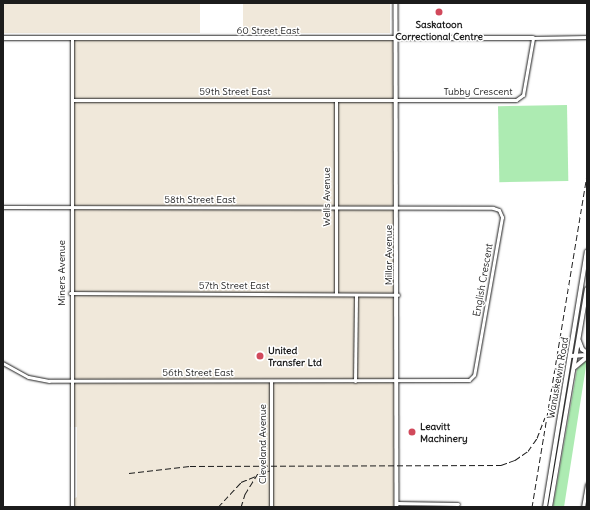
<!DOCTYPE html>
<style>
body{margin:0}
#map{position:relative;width:590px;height:510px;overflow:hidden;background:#fff;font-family:Delius,sans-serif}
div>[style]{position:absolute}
.built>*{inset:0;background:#f0e8da;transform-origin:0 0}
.green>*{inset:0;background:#adebb2;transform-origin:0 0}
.roads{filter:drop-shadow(0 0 1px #1c1c1c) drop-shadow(0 0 1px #1c1c1c)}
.minor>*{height:3px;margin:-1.5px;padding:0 1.5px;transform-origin:1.5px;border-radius:1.5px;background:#fff}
.tertiary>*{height:3.5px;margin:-1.75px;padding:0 1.75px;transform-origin:1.75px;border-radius:1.75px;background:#fff}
.secondary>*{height:4px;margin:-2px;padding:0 2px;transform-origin:2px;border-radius:2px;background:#fff}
.rail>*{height:1px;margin-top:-0.5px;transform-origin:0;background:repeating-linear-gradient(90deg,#1c1c1c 0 6px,transparent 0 9px)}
.dots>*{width:11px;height:11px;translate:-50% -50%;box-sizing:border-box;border:2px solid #fff;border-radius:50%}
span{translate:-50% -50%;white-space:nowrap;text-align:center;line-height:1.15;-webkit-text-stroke:3px #fff;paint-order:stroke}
.poi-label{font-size:10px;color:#1c1c1c;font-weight:700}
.left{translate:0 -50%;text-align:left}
.street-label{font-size:10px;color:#1c1c1c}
.frame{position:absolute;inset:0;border:4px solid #1c1c1c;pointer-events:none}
</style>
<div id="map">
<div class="built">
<i style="left:3px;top:3px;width:197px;height:30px"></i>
<i style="left:243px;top:3px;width:147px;height:30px"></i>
<i style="clip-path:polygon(72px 38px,397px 39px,397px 507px,72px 507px,71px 500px,77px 497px,77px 427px,70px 427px)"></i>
</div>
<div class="green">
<i style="left:567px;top:105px;width:76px;height:69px;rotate:89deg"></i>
<i style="clip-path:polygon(587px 360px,564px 507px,553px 507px,577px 369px)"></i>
</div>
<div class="roads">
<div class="minor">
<i style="left:72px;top:38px;width:469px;rotate:90deg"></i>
<i style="left:72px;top:100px;width:444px"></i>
<i style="left:516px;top:100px;width:9px;rotate:-36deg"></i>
<i style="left:523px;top:95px;width:58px;rotate:-80deg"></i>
<i style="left:533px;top:38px;width:54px;rotate:-1.1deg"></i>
<i style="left:336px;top:100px;width:194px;rotate:90deg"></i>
<i style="left:3px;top:207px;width:490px;rotate:0.1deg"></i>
<i style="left:493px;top:208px;width:6px;rotate:18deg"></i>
<i style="left:499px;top:210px;width:8px;rotate:67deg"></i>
<i style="left:502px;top:217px;width:160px;rotate:100deg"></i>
<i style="left:474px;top:375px;width:7px;rotate:135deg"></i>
<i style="left:469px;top:380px;width:420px;rotate:179.9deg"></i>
<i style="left:49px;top:381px;width:21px;rotate:-169deg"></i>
<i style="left:28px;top:377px;width:29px;rotate:-151deg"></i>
<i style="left:70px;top:293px;width:328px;rotate:0.3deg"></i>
<i style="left:355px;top:381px;width:86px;rotate:-89.3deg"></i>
<i style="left:397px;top:503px;width:61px;rotate:0.9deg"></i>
<i style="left:271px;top:507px;width:126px;rotate:-90deg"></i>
<i style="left:583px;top:507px;width:23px;rotate:-80deg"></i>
</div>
<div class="tertiary">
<i style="left:396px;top:3px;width:504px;rotate:89.89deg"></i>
<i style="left:3px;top:38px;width:530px"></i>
<i style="left:570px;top:356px;width:17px;rotate:-3deg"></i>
</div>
<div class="secondary">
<i style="left:579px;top:341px;width:9px;rotate:69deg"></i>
<i style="left:582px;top:349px;width:6px;rotate:39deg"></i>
<i style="left:575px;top:367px;width:16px;rotate:-40deg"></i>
<i style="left:545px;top:507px;width:259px;rotate:-80.7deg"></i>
<i style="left:550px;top:507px;width:221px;rotate:-80.4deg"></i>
</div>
</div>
<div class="rail">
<i style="left:129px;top:473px;width:61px;rotate:-6.5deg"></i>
<i style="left:190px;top:466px;width:311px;rotate:-0.2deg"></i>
<i style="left:501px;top:465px;width:15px;rotate:-20deg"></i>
<i style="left:515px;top:460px;width:16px;rotate:-35deg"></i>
<i style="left:528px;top:451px;width:16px;rotate:-55deg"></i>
<i style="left:537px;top:438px;width:22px;rotate:-69deg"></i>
<i style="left:218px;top:507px;width:34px;rotate:-47deg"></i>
<i style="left:241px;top:482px;width:31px;rotate:-22deg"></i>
<i style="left:241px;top:507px;width:14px;rotate:-73deg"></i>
<i style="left:245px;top:494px;width:25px;rotate:-58deg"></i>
<i style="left:532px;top:507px;width:337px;rotate:-80.6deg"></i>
</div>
<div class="dots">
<i style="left:439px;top:12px;background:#d1495b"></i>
<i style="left:260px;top:356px;background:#d1495b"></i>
<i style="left:412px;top:432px;background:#d1495b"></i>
</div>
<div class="poi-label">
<span style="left:439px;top:30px">Saskatoon<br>Correctional Centre</span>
<span class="left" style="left:268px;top:356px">United<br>Transfer Ltd</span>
<span class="left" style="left:420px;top:432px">Leavitt<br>Machinery</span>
</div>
<div class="street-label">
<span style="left:268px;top:31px">60 Street East</span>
<span style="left:235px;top:92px">59th Street East</span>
<span style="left:478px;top:92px">Tubby Crescent</span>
<span style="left:327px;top:197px;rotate:-90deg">Wells Avenue</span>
<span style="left:200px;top:200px">58th Street East</span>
<span style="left:389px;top:255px;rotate:-90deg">Millar Avenue</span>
<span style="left:62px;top:273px;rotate:-90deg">Miners Avenue</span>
<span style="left:483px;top:280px;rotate:-80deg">English Crescent</span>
<span style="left:234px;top:286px">57th Street East</span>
<span style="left:198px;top:373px">56th Street East</span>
<span style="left:558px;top:378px;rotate:-80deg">Wanuskewin Road</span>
<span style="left:263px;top:444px;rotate:-90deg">Cleveland Avenue</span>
</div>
<div class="frame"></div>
</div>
